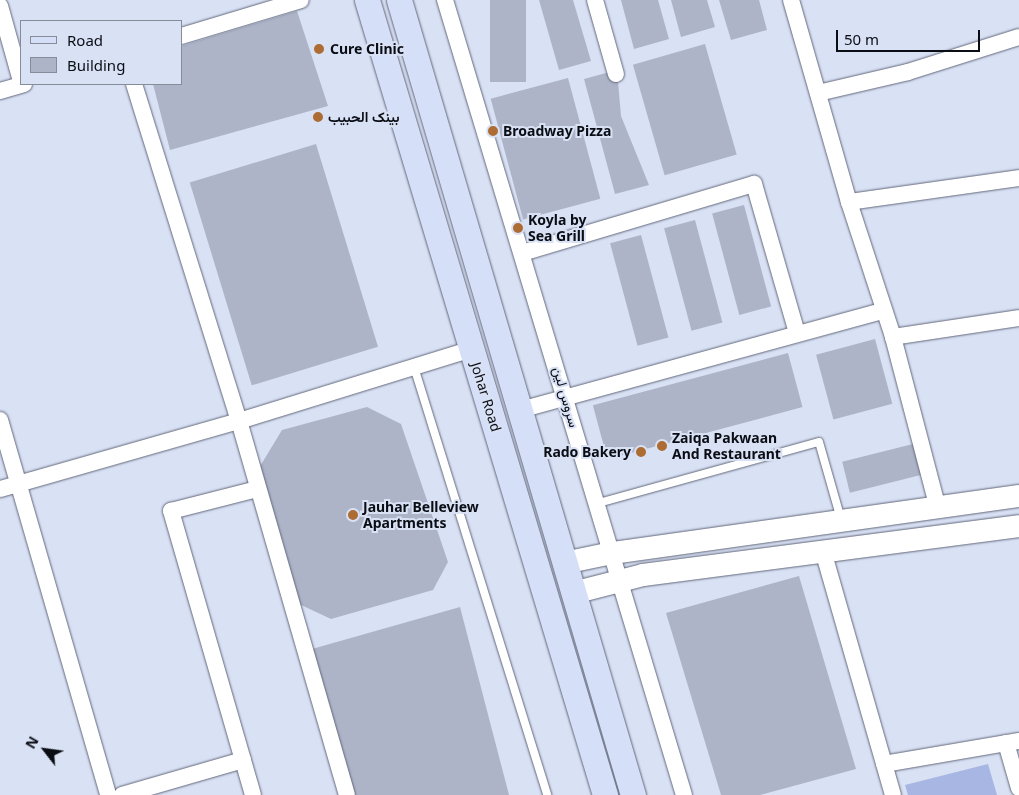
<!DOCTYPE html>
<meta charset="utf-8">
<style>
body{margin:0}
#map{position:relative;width:1019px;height:795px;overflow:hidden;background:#d9e1f5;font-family:"Noto Sans",Vazirmatn,sans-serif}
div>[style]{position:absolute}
.green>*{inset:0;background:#a7b6e3}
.building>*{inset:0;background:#adb4c8;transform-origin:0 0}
.roads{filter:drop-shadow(0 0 1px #62687a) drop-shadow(0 0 1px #62687a)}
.lane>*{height:8px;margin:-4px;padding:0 4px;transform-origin:4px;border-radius:4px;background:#fff}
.street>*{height:16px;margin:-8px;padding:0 8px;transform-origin:8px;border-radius:8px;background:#fff}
.secondary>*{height:22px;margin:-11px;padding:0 11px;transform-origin:11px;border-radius:11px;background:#fff}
.primary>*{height:25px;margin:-12.5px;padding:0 12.5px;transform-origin:12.5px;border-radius:12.5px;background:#d6dff8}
.dots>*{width:14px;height:14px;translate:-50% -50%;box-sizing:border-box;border:2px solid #d9e1f5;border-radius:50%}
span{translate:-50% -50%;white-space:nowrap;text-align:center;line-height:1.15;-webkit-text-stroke:4px #d9e1f5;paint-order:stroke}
.poi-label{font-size:14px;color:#0b0d14;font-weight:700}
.left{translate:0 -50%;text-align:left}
.right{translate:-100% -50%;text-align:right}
.street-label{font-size:14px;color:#0b0d14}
.legend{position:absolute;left:20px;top:20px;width:162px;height:65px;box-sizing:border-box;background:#d9e1f5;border:1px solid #878c9b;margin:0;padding:6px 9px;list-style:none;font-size:15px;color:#0b0d14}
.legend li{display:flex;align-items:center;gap:10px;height:25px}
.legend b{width:25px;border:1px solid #878c9b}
.north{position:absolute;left:20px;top:725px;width:50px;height:50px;-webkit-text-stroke:4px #d9e1f5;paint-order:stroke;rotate:300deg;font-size:14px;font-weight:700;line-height:20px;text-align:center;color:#0b0d14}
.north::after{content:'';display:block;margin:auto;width:18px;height:22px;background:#0b0d14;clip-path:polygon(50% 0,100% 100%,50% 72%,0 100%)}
.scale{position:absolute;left:836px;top:30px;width:144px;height:22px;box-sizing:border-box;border:2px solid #0b0d14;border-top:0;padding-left:6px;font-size:15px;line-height:18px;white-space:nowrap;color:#0b0d14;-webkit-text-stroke:4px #d9e1f5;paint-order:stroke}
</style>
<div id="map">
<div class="green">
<i style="clip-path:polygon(988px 764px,997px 795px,908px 795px,905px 785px)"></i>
</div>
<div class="building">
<i style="left:490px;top:0;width:36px;height:82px"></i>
<i style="clip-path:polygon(539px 0,573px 0,591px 61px,559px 70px)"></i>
<i style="clip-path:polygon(621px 0,658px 0,669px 39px,634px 49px)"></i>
<i style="clip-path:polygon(671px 0,707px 0,715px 27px,681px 37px)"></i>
<i style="clip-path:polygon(719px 0,759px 0,767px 30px,731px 40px)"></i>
<i style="clip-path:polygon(297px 11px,328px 106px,170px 150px,153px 84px,181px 84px,181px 46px)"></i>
<i style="left:705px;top:44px;width:115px;height:75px;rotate:74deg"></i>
<i style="clip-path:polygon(617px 70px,621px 116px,649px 185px,615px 194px,584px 79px)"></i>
<i style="left:568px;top:78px;width:125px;height:80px;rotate:75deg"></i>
<i style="left:316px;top:144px;width:212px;height:132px;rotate:73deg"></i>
<i style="left:744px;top:205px;width:105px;height:33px;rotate:75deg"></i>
<i style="left:695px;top:220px;width:106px;height:32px;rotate:75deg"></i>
<i style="left:641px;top:235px;width:106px;height:32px;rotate:75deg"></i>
<i style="left:875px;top:339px;width:67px;height:61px;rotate:75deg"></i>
<i style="left:788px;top:353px;width:56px;height:202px;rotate:75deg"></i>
<i style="clip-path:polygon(367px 407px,401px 424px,448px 562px,433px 590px,331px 619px,299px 604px,259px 468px,282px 430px)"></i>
<i style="left:913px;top:444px;width:32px;height:73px;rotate:76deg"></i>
<i style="clip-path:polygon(799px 576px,856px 769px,760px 795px,721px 795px,666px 613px)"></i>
<i style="clip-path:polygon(460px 607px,509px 795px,355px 795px,312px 649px)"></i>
</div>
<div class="roads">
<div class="lane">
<i style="left:414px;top:367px;width:448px;rotate:72.7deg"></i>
<i style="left:595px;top:504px;width:232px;rotate:-15.5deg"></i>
<i style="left:819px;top:442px;width:80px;rotate:74.1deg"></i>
</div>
<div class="street">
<i style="left:445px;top:0;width:830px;rotate:73.27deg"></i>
<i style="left:595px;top:0;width:77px;rotate:74.2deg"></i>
<i style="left:791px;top:0;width:210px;rotate:74deg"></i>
<i style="left:849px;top:202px;width:142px;rotate:71.9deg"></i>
<i style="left:893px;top:337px;width:177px;rotate:75.3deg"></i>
<i style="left:0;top:6px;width:78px;rotate:74.4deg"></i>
<i style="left:181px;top:36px;width:125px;rotate:-16.7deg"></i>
<i style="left:134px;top:84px;width:353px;rotate:72.7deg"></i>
<i style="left:239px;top:421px;width:389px;rotate:73.9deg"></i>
<i style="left:0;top:91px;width:25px;rotate:-16deg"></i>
<i style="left:818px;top:93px;width:92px;rotate:-13.1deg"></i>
<i style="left:908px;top:72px;width:116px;rotate:-17.5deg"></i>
<i style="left:849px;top:202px;width:172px;rotate:-8deg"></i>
<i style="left:522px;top:253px;width:242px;rotate:-16.6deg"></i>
<i style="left:754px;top:184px;width:155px;rotate:73.9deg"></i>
<i style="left:893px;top:337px;width:127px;rotate:-8.6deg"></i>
<i style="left:520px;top:410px;width:375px;rotate:-15.3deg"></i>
<i style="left:0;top:420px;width:390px;rotate:73.9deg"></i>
<i style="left:0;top:489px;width:248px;rotate:-15.9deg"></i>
<i style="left:239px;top:421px;width:243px;rotate:-17.2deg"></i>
<i style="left:823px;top:551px;width:254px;rotate:74deg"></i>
<i style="left:1006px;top:743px;width:47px;rotate:73.9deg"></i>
<i style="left:884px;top:764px;width:137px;rotate:-9.7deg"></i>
<i style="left:122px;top:795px;width:126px;rotate:-16.1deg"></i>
<i style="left:253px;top:795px;width:296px;rotate:-106.1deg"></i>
<i style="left:171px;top:511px;width:89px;rotate:-14.3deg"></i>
</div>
<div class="secondary">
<i style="left:564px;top:563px;width:49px;rotate:-11.8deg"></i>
<i style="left:612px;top:553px;width:411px;rotate:-8deg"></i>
<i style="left:573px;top:593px;width:72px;rotate:-14.4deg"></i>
<i style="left:643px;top:575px;width:379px;rotate:-7.4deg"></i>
</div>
<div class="primary">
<i style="left:367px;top:0;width:830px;rotate:73.33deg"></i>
<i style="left:399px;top:0;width:829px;rotate:73.6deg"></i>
</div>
</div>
<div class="dots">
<i style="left:319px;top:49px;background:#ac6c34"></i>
<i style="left:318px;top:117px;background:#ac6c34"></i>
<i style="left:493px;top:131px;background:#ac6c34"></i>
<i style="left:518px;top:228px;background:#ac6c34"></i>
<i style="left:662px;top:446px;background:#ac6c34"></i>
<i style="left:641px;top:452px;background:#ac6c34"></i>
<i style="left:353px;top:515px;background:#ac6c34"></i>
</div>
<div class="poi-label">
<span class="left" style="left:330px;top:49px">Cure Clinic</span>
<span class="left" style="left:328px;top:117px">بينک الحبيب</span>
<span class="left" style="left:503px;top:131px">Broadway Pizza</span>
<span class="left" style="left:528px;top:228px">Koyla by<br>Sea Grill</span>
<span class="left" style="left:672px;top:446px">Zaiqa Pakwaan<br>And Restaurant</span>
<span class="right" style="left:631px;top:452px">Rado Bakery</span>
<span class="left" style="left:363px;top:515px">Jauhar Belleview<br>Apartments</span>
</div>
<div class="street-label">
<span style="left:486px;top:397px;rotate:73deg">Johar Road</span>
<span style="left:566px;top:397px;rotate:74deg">سروس لین</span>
</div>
<ul class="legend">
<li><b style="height:6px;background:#d6dff8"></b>Road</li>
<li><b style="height:14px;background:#adb4c8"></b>Building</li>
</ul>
<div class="north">N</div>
<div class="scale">50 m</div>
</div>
